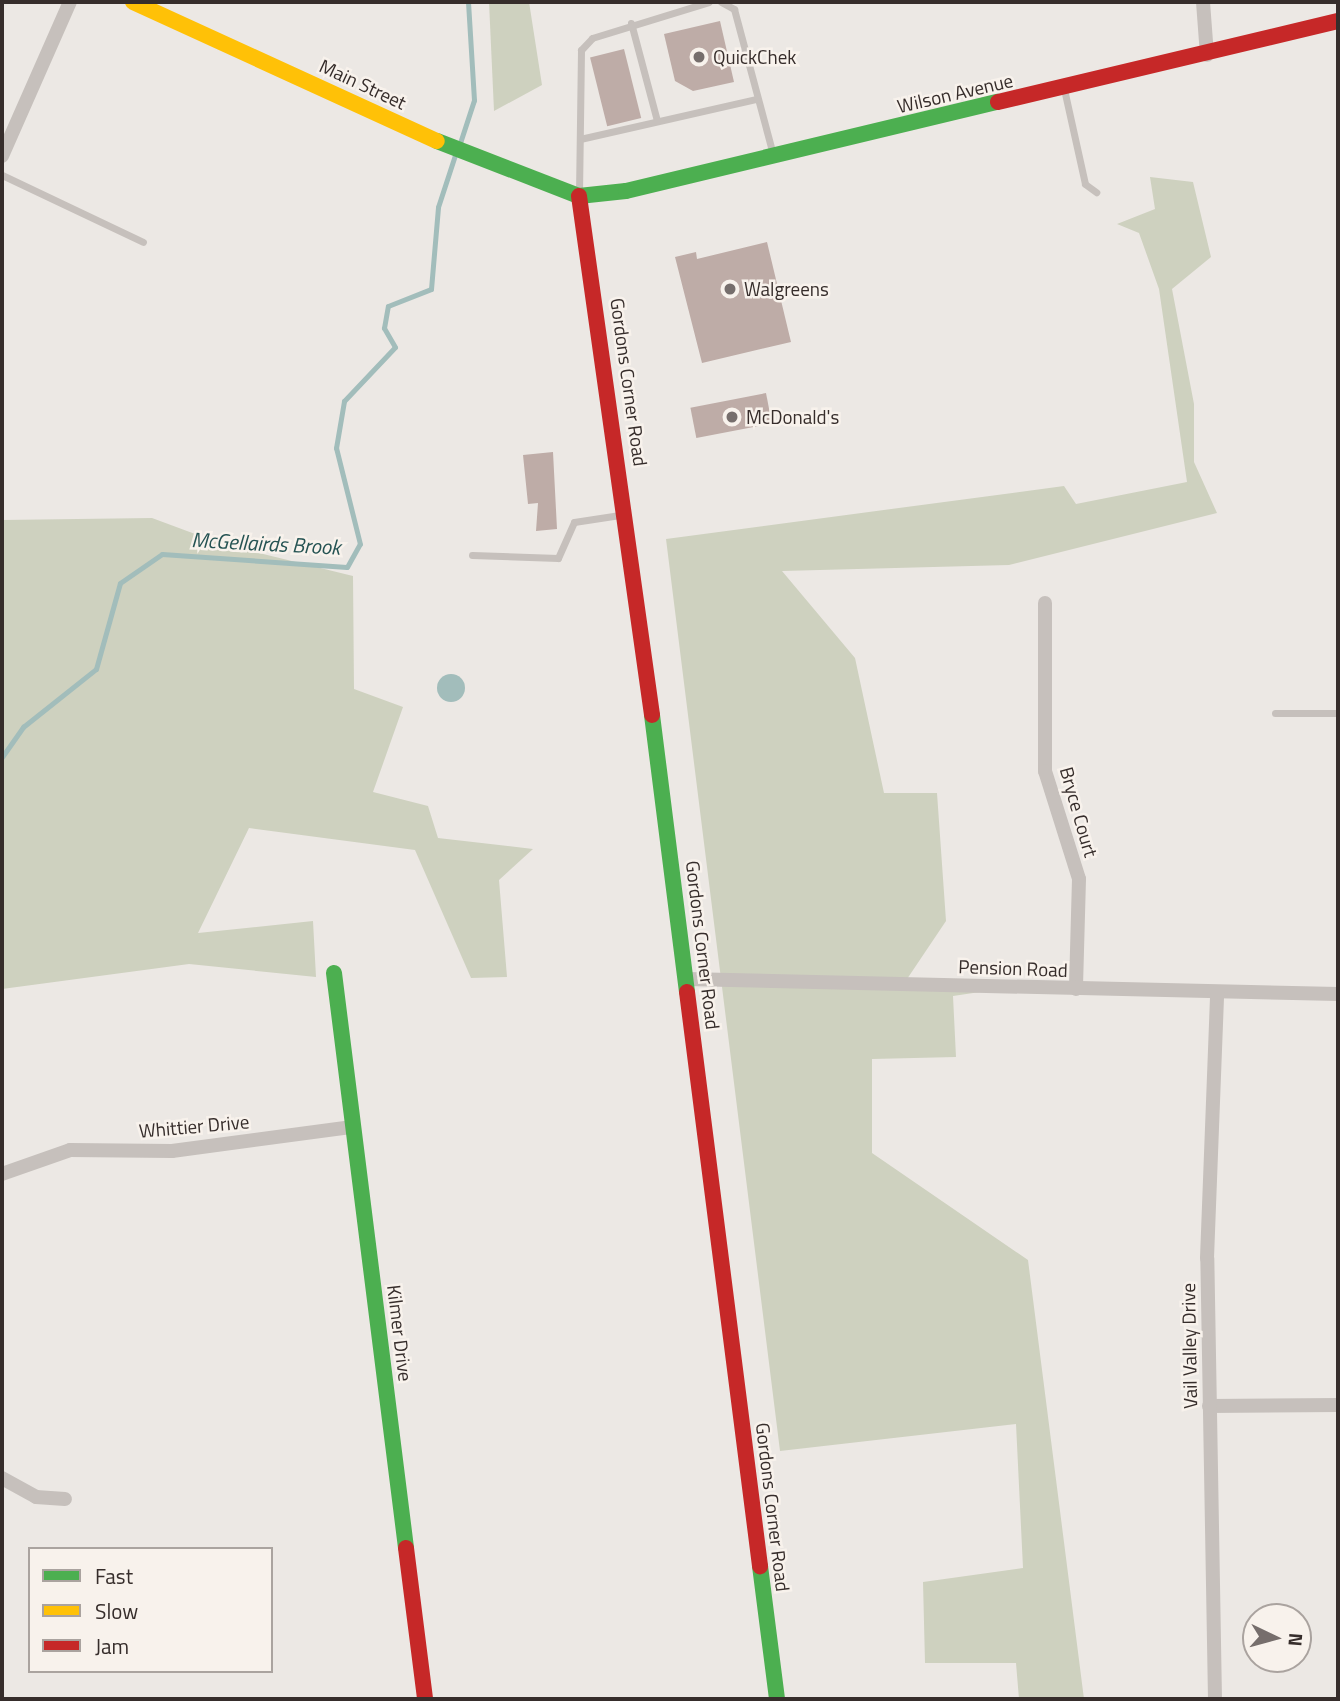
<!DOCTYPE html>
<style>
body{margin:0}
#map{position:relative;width:1340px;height:1701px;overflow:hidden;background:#ece8e4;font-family:"Titillium Web",sans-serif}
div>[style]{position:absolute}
.green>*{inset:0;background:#ced1bf}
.water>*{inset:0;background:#a2bdbb}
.round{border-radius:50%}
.stream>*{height:5px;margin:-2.5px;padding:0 2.5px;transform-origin:2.5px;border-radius:2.5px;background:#a2bdbb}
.building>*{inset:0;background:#beaca7;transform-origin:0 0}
.lane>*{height:7px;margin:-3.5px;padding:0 3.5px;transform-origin:3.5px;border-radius:3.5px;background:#c6c0bc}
.street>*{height:14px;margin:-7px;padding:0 7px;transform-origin:7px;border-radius:7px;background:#c6c0bc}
.fast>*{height:16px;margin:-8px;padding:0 8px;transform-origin:8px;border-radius:8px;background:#4caf50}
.slow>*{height:16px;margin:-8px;padding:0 8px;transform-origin:8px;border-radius:8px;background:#ffc107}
.jam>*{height:16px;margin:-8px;padding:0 8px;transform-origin:8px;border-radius:8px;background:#c62828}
.dots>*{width:19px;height:19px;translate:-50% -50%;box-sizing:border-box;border:4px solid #f8f2ec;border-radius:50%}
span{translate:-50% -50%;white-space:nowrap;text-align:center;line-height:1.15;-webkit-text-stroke:5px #f8f2ec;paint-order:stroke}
.poi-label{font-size:19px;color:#362d2b}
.left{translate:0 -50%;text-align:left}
.street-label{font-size:19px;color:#362d2b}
.water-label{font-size:21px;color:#255353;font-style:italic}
.frame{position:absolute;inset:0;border:4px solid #362d2b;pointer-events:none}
.legend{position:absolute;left:28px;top:1547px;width:245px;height:126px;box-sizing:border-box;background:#f8f2ec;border:2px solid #aaa39f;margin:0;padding:9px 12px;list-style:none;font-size:21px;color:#362d2b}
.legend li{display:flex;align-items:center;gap:14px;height:35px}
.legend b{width:35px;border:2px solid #aaa39f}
.north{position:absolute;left:1242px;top:1603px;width:70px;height:70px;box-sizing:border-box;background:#f8f2ec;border:2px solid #aaa39f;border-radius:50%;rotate:95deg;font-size:19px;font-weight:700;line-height:28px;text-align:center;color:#362d2b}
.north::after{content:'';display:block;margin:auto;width:24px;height:32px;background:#766e6c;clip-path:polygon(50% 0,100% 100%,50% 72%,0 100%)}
</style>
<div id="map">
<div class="green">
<i style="clip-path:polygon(489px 2px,529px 2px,542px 85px,494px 111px)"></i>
<i style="clip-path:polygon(1150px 177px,1193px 182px,1211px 257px,1172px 289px,1194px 404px,1194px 462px,1217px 513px,1009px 565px,782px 571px,855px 658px,884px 793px,937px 793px,946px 921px,903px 985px,980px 992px,953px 996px,956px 1057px,872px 1059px,872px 1153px,1028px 1260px,1084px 1699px,1019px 1699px,1016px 1663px,925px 1663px,923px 1582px,1023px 1568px,1016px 1424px,780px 1451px,666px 539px,1064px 486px,1076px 504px,1187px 482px,1159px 289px,1139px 233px,1117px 224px,1155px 209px)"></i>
<i style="clip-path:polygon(152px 518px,222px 544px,353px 576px,354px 689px,403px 707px,373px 792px,428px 806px,438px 838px,533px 849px,499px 880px,507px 977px,471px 978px,415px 850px,249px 828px,198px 933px,313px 921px,316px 977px,189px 964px,2px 989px,2px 520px)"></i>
</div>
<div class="water">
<i class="round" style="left:437px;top:674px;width:28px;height:28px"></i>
</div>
<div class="stream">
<i style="left:459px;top:146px;width:48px;rotate:-71.9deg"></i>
<i style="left:474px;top:100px;width:98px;rotate:-93.5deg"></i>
<i style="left:2px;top:757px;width:37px;rotate:-55deg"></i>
<i style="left:23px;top:727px;width:93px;rotate:-38.5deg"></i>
<i style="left:96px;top:669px;width:89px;rotate:-74.4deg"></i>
<i style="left:120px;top:583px;width:51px;rotate:-34.6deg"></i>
<i style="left:162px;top:554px;width:185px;rotate:4deg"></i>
<i style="left:347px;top:567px;width:26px;rotate:-61deg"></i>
<i style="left:360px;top:544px;width:99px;rotate:-104deg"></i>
<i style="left:336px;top:448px;width:48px;rotate:-80.3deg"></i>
<i style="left:344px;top:401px;width:74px;rotate:-46.6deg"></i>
<i style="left:395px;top:347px;width:22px;rotate:-120deg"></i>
<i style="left:384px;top:328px;width:22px;rotate:-80deg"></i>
<i style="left:388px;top:306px;width:46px;rotate:-21.6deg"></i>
<i style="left:431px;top:289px;width:82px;rotate:-85.1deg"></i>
<i style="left:438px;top:207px;width:55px;rotate:-71.9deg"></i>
</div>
<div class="building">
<i style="clip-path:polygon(720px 21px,734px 82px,693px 91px,675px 81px,664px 34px)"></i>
<i style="left:624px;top:49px;width:71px;height:35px;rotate:76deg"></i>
<i style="clip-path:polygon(767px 242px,791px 342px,702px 363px,675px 257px,696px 252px,697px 259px)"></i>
<i style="left:766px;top:393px;width:31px;height:77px;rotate:79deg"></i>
<i style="clip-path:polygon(553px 452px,557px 529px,536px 531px,538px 503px,528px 504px,523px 455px)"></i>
</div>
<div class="lane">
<i style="left:721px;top:2px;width:15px;rotate:28deg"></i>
<i style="left:734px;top:9px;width:151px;rotate:75deg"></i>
<i style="left:631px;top:23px;width:101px;rotate:75.1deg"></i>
<i style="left:1064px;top:89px;width:97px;rotate:77.5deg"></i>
<i style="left:1085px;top:184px;width:14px;rotate:36deg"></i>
<i style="left:580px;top:139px;width:180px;rotate:-12.8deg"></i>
<i style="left:2px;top:175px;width:156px;rotate:25.4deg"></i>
<i style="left:579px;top:194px;width:144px;rotate:-89.2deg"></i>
<i style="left:581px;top:50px;width:16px;rotate:-47deg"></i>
<i style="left:592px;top:38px;width:122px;rotate:-17.1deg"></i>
<i style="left:472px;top:555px;width:86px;rotate:2deg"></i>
<i style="left:558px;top:558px;width:39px;rotate:-66deg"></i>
<i style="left:574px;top:522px;width:53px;rotate:-8.7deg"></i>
<i style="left:1275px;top:713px;width:63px"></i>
</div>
<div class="street">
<i style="left:1203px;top:2px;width:53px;rotate:85.7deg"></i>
<i style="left:2px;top:156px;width:168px;rotate:-66.2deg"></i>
<i style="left:1045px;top:603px;width:168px;rotate:90deg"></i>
<i style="left:1045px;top:771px;width:113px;rotate:72.5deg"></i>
<i style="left:1079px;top:879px;width:110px;rotate:91.6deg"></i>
<i style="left:686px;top:979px;width:652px;rotate:1.32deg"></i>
<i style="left:2px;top:1174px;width:72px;rotate:-19.4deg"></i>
<i style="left:70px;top:1150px;width:102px;rotate:0.6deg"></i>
<i style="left:172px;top:1151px;width:182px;rotate:-7.6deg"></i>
<i style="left:1209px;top:1406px;width:129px;rotate:-0.4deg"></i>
<i style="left:2px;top:1478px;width:39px;rotate:29deg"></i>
<i style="left:36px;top:1497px;width:29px;rotate:4deg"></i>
<i style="left:1215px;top:1699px;width:441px;rotate:-91deg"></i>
<i style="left:1207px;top:1258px;width:266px;rotate:-87.8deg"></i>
</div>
<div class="fast">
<i style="left:437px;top:141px;width:152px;rotate:21.2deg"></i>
<i style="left:579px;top:196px;width:47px;rotate:-6.1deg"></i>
<i style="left:626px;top:191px;width:382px;rotate:-13.5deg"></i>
<i style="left:652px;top:715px;width:279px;rotate:82.8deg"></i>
<i style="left:334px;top:973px;width:579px;rotate:82.86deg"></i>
<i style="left:760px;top:1566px;width:134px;rotate:82.7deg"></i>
</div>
<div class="slow">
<i style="left:133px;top:2px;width:334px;rotate:24.6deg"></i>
</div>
<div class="jam">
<i style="left:998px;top:102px;width:350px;rotate:-13.4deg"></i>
<i style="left:579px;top:196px;width:524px;rotate:81.99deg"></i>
<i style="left:687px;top:992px;width:579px;rotate:82.75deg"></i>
<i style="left:406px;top:1548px;width:152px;rotate:82.8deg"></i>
</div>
<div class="dots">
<i style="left:699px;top:57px;background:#766e6c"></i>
<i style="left:730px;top:289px;background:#766e6c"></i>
<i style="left:732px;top:417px;background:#766e6c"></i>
</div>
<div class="poi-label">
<span class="left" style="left:713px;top:57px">QuickChek</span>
<span class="left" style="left:744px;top:289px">Walgreens</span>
<span class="left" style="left:746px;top:417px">McDonald's</span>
</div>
<div class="street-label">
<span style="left:363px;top:84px;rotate:25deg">Main Street</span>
<span style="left:955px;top:93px;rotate:-13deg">Wilson Avenue</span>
<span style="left:629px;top:382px;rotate:82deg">Gordons Corner Road</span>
<span style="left:1079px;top:812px;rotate:74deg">Bryce Court</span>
<span style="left:703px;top:945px;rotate:83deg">Gordons Corner Road</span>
<span style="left:1013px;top:968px;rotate:2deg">Pension Road</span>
<span style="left:194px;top:1126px;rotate:-5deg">Whittier Drive</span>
<span style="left:400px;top:1333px;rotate:83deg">Kilmer Drive</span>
<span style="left:1189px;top:1346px;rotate:-91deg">Vail Valley Drive</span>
<span style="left:773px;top:1507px;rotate:83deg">Gordons Corner Road</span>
</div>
<div class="water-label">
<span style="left:266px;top:543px;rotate:3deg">McGellairds Brook</span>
</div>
<div class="frame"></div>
<ul class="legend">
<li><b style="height:9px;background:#4caf50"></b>Fast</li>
<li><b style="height:9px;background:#ffc107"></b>Slow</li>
<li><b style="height:9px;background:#c62828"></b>Jam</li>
</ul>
<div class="north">N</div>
</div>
